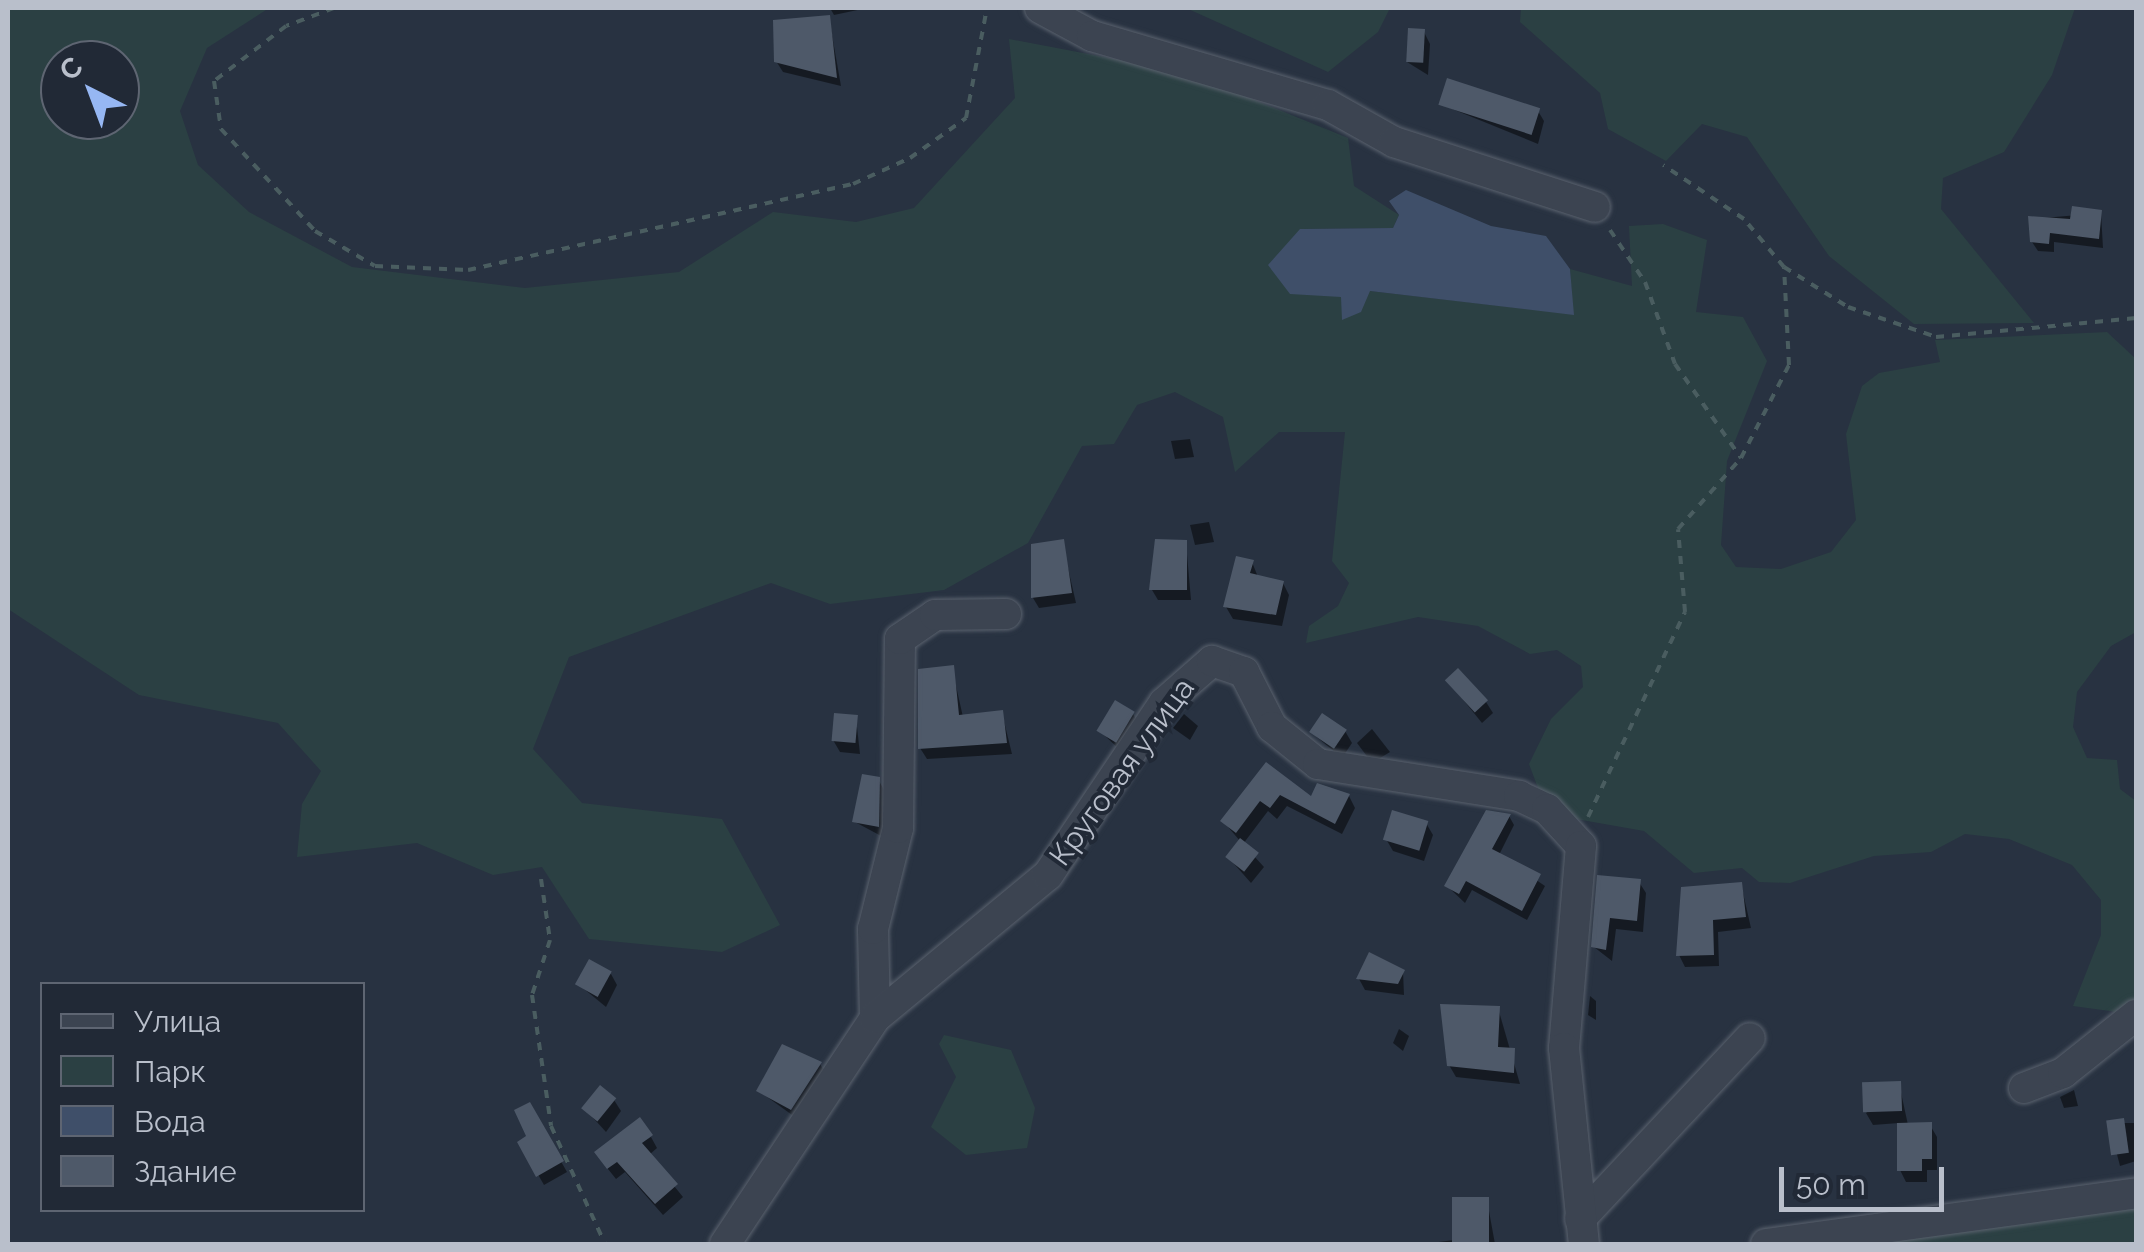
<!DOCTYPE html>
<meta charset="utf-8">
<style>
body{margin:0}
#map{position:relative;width:2144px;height:1252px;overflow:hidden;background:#283241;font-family:Raleway,sans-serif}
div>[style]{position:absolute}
.green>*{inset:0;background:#2b4043}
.water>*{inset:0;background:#3f4f69}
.shadow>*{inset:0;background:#0007}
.building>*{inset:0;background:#4e5969;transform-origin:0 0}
.path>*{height:4px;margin-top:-2px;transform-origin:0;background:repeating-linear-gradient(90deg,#4a5d60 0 8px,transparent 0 16px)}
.roads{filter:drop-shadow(0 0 2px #5a626e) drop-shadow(0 0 2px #5a626e)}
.minor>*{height:30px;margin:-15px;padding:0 15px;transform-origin:15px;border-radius:15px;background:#3c4451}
span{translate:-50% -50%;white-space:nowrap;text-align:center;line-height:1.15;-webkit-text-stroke:8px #212936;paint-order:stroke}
.street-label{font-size:30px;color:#b9bfcb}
.frame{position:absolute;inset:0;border:10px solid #b9bfcb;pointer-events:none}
.legend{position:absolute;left:40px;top:982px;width:325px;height:230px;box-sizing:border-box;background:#212936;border:2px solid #5e6572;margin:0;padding:12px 18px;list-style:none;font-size:30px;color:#b9bfcb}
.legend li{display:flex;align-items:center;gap:20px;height:50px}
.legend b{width:50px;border:2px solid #5e6572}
.north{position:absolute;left:40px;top:40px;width:100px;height:100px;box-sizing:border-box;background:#212936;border:2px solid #5e6572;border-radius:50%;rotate:318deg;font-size:28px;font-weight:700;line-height:40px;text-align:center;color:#b9bfcb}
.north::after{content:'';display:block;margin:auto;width:35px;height:45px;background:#96b7f3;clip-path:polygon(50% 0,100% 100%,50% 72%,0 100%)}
.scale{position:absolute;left:1779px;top:1167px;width:165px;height:45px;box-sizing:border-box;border:5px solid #b9bfcb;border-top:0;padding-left:12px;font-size:30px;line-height:35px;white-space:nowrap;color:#b9bfcb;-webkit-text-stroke:8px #212936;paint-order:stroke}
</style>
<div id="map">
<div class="green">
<i style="clip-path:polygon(evenodd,8px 8px,269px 8px,207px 48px,180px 111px,198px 165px,249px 212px,352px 267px,525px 288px,679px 272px,773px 212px,856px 222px,914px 208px,1015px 98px,1009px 39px,1188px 73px,1348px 138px,1354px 186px,1399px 215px,1393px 228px,1301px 229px,1290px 294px,1370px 291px,1573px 314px,1570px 269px,1632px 286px,1629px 226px,1663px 224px,1707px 240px,1696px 312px,1743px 317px,1767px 361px,1727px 461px,1721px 545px,1736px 567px,1781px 569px,1831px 552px,1856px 520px,1846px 434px,1862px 386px,1879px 373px,1940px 362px,1935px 340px,2107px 332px,2136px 359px,2136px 632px,2111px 646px,2077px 692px,2073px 727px,2087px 758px,2117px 760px,2120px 789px,2136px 801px,2136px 998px,2117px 1012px,2073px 1006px,2101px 935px,2101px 900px,2072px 865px,2009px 839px,1965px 834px,1931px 852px,1874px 856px,1790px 883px,1759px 882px,1742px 868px,1694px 873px,1644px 831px,1576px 819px,1538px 788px,1529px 764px,1551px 719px,1583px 687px,1581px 666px,1557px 650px,1530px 654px,1478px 626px,1418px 617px,1306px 643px,1309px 626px,1338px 606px,1349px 583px,1332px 561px,1345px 432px,1279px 432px,1235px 472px,1223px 417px,1175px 392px,1137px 405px,1114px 444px,1082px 446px,1028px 543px,944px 590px,830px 604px,771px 583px,569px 657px,533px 749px,582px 803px,722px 819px,780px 925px,722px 952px,589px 939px,542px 867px,493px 875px,417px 843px,297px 857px,302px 804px,321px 771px,278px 723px,139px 695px,8px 609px,8px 8px,60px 60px,120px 60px,120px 120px,60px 120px,60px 60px)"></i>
<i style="clip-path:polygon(1186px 8px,1390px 8px,1378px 32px,1328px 72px)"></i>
<i style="clip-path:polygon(1521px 8px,2075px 8px,2052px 75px,2004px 152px,1943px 178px,1941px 209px,2034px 323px,1914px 324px,1829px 256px,1747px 137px,1702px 124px,1666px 161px,1608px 129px,1600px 93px,1520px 22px)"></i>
<i style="clip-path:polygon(944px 1035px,1011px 1050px,1035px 1108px,1027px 1148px,966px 1155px,931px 1127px,956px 1077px,939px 1044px)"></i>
<i style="clip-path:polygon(2136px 1207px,2136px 1244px,1870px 1244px)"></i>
</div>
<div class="water">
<i style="clip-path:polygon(1406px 190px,1491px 226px,1546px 236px,1570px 269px,1574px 315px,1370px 291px,1361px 312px,1342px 320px,1341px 297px,1290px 294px,1268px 265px,1300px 229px,1393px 228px,1399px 215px,1389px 201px)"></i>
</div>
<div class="shadow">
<i style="clip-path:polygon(830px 8px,867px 8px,834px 15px)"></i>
<i style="clip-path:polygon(829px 18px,841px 86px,783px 72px,776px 61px)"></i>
<i style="clip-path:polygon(1424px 32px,1430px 44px,1428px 75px,1407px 62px)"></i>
<i style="clip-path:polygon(1440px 104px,1538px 111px,1544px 121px,1538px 144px)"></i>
<i style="clip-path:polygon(2101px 213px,2103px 248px,2054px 242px,2054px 252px,2038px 251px,2032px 242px,2031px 219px)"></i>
<i style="clip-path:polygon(1190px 439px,1194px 457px,1175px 459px,1171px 441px)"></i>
<i style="clip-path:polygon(1209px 522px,1214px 542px,1195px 545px,1190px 525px)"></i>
<i style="clip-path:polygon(1062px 542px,1076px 603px,1039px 608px,1033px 598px)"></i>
<i style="clip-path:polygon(1186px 543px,1191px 600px,1158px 600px,1152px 590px)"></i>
<i style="clip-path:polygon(1252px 562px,1258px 577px,1283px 583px,1289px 595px,1282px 626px,1233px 619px,1226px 607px)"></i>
<i style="clip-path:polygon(952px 668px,963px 717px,1002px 713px,1012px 754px,927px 759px,920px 748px)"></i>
<i style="clip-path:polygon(1448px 681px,1486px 702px,1493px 713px,1482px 723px)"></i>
<i style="clip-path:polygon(1133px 714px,1140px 726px,1122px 752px,1100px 731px)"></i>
<i style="clip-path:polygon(1184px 714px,1198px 726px,1190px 740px,1173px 728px)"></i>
<i style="clip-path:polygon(856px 718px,860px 754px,840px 752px,833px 740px)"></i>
<i style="clip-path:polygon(1372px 729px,1390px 752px,1372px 763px,1357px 743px)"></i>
<i style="clip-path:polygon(1345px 731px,1352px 743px,1342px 758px,1312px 733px)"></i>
<i style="clip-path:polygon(1266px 765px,1311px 799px,1349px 796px,1355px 808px,1342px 834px,1287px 806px,1277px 819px,1268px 811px,1243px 844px,1264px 867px,1251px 883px,1228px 857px,1240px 841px,1223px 821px)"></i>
<i style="clip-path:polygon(878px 779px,884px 790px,883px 837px,855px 822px)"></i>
<i style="clip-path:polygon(1509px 816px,1514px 825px,1499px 855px,1545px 886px,1527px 920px,1472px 890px,1465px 903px,1447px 886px)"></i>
<i style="clip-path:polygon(1426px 823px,1433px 835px,1424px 861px,1393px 851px,1386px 839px)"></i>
<i style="clip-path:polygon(1600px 878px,1639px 882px,1646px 893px,1643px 932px,1616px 929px,1612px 961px,1594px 947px)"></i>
<i style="clip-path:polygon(1741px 884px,1751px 928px,1718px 932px,1719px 966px,1685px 967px,1679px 955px)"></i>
<i style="clip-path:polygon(1403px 971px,1404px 995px,1365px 990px,1359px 979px)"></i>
<i style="clip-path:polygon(611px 974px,617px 985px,606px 1007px,578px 984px)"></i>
<i style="clip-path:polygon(1590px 996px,1596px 1001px,1596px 1020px,1588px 1015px)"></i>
<i style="clip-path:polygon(1498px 1008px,1520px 1084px,1456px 1077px,1449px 1065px)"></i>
<i style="clip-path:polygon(1399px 1029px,1409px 1036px,1403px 1051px,1393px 1043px)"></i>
<i style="clip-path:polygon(820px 1064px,827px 1076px,799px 1120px,759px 1091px)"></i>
<i style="clip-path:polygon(1899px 1083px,1908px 1125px,1930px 1125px,1937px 1137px,1937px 1170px,1927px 1170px,1927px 1182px,1906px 1182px,1900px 1170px,1899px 1123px,1873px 1125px,1866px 1113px)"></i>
<i style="clip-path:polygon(2074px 1090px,2078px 1106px,2064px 1108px,2060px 1097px)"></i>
<i style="clip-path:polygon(614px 1100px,621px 1111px,606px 1132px,585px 1109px)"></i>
<i style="clip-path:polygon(529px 1105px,567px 1172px,544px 1185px,520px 1143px,530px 1138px)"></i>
<i style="clip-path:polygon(2109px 1123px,2136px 1123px,2136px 1161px,2120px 1166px)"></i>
<i style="clip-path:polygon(651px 1137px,657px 1148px,649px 1155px,683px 1197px,663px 1215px,625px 1172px,616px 1179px,604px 1164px)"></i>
<i style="clip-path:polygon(1487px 1200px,1495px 1244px,1423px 1244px,1454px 1240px)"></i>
</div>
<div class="building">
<i style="clip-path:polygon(830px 15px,837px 78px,774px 62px,773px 20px)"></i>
<i style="left:1408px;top:28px;width:17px;height:34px;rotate:3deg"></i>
<i style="left:1447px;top:78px;width:98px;height:28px;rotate:18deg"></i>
<i style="clip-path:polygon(2072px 206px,2102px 210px,2099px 239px,2050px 233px,2049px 244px,2030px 242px,2028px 216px,2070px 219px)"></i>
<i style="clip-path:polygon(1064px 539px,1072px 593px,1031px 598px,1031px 544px)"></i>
<i style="clip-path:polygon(1155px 539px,1187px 540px,1187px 590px,1149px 590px)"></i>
<i style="clip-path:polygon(1236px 556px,1254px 560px,1250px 573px,1284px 581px,1276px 615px,1223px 607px)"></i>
<i style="clip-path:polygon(954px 665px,959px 715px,1003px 710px,1007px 743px,918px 749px,918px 669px)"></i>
<i style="left:1458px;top:668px;width:44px;height:18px;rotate:47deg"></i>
<i style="left:1115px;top:700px;width:23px;height:36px;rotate:31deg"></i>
<i style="left:834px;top:713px;width:24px;height:28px;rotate:5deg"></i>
<i style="left:1322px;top:713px;width:30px;height:23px;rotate:34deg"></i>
<i style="clip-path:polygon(1266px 762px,1311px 796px,1317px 783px,1350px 794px,1335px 824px,1280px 795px,1270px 808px,1260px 801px,1236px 833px,1220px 821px)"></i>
<i style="clip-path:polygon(862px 774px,880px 777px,879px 827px,852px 822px)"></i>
<i style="left:1392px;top:810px;width:38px;height:31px;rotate:17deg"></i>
<i style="clip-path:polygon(1486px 810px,1511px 814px,1492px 849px,1541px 874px,1522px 911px,1466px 881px,1459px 894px,1444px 886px)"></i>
<i style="left:1240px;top:838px;width:24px;height:24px;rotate:38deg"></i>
<i style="clip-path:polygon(1597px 875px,1641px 879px,1637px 921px,1610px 918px,1606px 950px,1591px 947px)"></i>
<i style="clip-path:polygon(1742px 882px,1746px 917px,1713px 920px,1714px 955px,1676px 956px,1681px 887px)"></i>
<i style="clip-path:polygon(1369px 952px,1405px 970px,1398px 984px,1356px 979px)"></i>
<i style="left:589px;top:959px;width:26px;height:29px;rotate:29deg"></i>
<i style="clip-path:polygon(1440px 1004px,1500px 1006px,1498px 1047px,1515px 1048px,1514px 1073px,1447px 1066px)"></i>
<i style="clip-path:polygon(782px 1044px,822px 1062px,791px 1110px,756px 1091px)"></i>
<i style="left:1901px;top:1081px;width:30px;height:39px;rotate:88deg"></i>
<i style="left:600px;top:1085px;width:21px;height:30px;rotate:39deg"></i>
<i style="clip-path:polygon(530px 1102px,564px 1161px,536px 1177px,517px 1142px,526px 1136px,514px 1110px)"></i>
<i style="clip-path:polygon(640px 1117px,653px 1135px,642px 1143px,678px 1184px,655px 1204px,617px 1162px,607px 1169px,594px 1152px)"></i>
<i style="left:2124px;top:1118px;width:35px;height:18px;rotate:82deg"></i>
<i style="clip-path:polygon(1932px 1122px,1932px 1159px,1922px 1159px,1922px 1171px,1897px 1171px,1897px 1123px)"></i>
<i style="left:1452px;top:1197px;width:37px;height:47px"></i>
</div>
<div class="path">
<i style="left:334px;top:8px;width:51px;rotate:159.4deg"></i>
<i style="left:286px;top:26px;width:91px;rotate:142.6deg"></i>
<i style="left:214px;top:81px;width:49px;rotate:81.7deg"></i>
<i style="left:221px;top:129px;width:139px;rotate:47.3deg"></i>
<i style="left:315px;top:231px;width:69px;rotate:30.3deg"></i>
<i style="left:375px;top:266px;width:93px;rotate:2.5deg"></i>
<i style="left:468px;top:270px;width:394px;rotate:-12.6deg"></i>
<i style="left:853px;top:184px;width:63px;rotate:-24.5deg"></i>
<i style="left:910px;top:158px;width:69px;rotate:-35.5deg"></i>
<i style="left:966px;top:118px;width:112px;rotate:-79.2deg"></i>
<i style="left:1610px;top:230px;width:63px;rotate:56.1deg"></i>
<i style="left:1645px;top:282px;width:87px;rotate:69.9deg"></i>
<i style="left:1675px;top:364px;width:115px;rotate:54.9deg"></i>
<i style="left:1784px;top:267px;width:75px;rotate:32deg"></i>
<i style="left:1848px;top:307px;width:93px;rotate:18.8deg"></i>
<i style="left:1936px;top:337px;width:201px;rotate:-5.4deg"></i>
<i style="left:1588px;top:817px;width:227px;rotate:-64.7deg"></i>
<i style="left:1685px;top:612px;width:83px;rotate:-94.8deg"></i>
<i style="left:1678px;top:529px;width:95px;rotate:-48.4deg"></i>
<i style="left:1741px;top:458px;width:105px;rotate:-62.7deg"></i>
<i style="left:1789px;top:365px;width:98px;rotate:-92.9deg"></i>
<i style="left:1784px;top:267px;width:62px;rotate:-129.8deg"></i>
<i style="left:1744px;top:219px;width:97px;rotate:-146.3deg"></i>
<i style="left:541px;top:879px;width:62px;rotate:81.6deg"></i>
<i style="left:550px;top:940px;width:58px;rotate:108.1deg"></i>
<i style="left:532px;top:995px;width:132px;rotate:81.7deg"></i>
<i style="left:551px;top:1126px;width:130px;rotate:65.4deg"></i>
</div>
<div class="roads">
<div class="minor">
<i style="left:1040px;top:8px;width:59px;rotate:28.3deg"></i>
<i style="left:1092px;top:36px;width:246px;rotate:16.3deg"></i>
<i style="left:1328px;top:105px;width:76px;rotate:29.3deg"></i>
<i style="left:1394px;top:142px;width:211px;rotate:17.9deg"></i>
<i style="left:875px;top:1018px;width:89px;rotate:-91.3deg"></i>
<i style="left:873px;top:929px;width:104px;rotate:-76.1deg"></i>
<i style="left:898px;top:828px;width:189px;rotate:-89.4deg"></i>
<i style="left:900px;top:639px;width:42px;rotate:-34.4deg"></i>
<i style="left:935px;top:615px;width:71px;rotate:-0.8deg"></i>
<i style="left:2024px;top:1088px;width:42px;rotate:-21deg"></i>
<i style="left:2063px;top:1073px;width:93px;rotate:-38.5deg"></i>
<i style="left:1580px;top:1219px;width:248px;rotate:-46.8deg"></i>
<i style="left:725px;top:1244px;width:271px;rotate:-56.4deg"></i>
<i style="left:875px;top:1018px;width:224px;rotate:-39.6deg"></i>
<i style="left:1048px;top:875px;width:207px;rotate:-56deg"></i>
<i style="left:1164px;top:703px;width:64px;rotate:-41.2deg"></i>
<i style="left:1212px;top:661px;width:34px;rotate:19deg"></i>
<i style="left:1244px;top:672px;width:62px;rotate:63deg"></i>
<i style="left:1272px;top:727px;width:59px;rotate:38.8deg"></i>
<i style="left:1318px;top:764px;width:204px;rotate:9deg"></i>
<i style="left:1519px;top:796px;width:31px;rotate:25deg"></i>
<i style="left:1547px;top:809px;width:50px;rotate:47.4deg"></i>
<i style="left:1581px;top:846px;width:203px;rotate:94.8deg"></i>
<i style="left:1564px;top:1048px;width:197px;rotate:84.2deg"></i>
<i style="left:1766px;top:1244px;width:373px;rotate:-7.8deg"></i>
</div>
</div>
<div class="street-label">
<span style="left:1122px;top:772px;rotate:-54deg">Круговая улица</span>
</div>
<div class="frame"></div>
<ul class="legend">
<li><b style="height:12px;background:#3c4451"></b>Улица</li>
<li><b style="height:28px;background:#2b4043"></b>Парк</li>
<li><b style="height:28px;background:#3f4f69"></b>Вода</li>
<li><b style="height:28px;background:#4e5969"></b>Здание</li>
</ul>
<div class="north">С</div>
<div class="scale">50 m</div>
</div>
